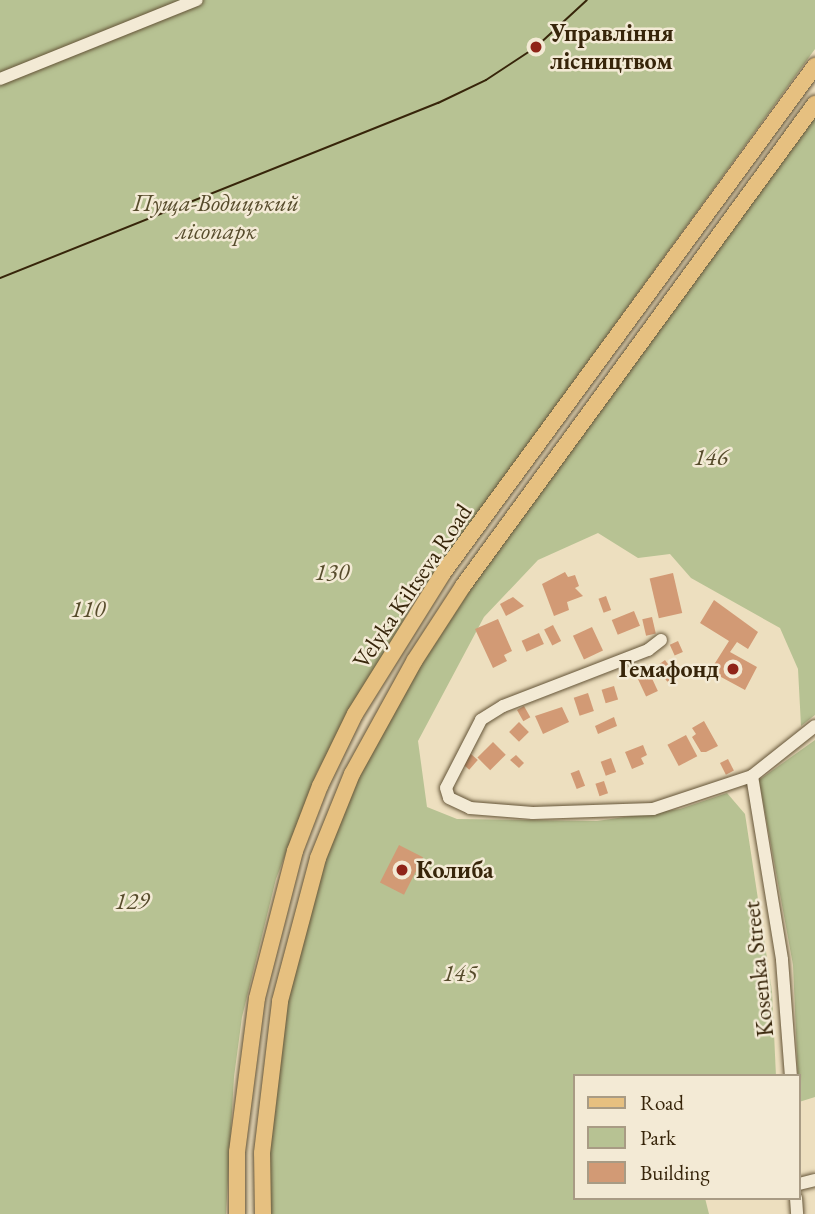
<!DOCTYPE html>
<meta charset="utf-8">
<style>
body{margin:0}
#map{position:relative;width:815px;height:1214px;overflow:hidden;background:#eddfbf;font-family:"EB Garamond",serif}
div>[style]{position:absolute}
.green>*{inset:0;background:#b7c293}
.building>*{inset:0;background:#d29a75;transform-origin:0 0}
.roads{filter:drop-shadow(0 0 2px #645437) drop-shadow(0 0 2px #645437)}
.minor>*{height:12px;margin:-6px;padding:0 6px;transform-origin:6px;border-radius:6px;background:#f3ead5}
.major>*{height:16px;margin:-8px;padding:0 8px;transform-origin:8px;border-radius:8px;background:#e6c080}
.tram>*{height:2px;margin:-1px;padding:0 1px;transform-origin:1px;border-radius:1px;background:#37250a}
.dots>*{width:19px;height:19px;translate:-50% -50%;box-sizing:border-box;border:4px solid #f3ead5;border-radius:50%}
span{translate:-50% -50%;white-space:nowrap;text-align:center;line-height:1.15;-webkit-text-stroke:5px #f3ead5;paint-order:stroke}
.poi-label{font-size:24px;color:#37250a;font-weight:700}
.left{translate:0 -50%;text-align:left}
.right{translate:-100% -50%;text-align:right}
.park-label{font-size:24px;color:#574c2c;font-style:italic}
.street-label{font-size:24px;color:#37250a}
.legend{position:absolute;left:573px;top:1074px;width:228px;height:126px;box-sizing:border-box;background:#f3ead5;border:2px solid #a89b84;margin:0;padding:9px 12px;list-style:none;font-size:21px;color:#37250a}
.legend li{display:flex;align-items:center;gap:14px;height:35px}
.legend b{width:35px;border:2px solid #a89b84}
</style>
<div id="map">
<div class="green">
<i style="clip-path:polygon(0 0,815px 0,815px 49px,415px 600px,317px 772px,276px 879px,242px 1017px,234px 1077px,226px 1214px,0 1214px)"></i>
<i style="clip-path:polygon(815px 104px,815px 715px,801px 726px,798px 669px,780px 628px,691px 578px,670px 554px,638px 558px,598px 533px,538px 560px,484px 617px,418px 741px,427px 807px,457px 819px,597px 821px,680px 809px,727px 793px,745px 814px,772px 991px,776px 1076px,575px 1076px,575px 1198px,705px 1198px,709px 1214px,263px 1214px,269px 1072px,318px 858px,415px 660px)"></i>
<i style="clip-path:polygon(815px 740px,815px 1097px,799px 1102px,793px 965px,759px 780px)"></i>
</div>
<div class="building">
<i style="clip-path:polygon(565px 572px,568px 577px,575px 575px,579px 586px,575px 588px,583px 596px,567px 602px,569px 610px,554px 616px,542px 584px)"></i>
<i style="left:673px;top:573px;width:41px;height:24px;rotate:77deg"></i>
<i style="left:606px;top:596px;width:15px;height:8px;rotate:70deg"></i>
<i style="clip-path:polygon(513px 597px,524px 606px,506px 616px,500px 604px)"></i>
<i style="clip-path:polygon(714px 600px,758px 632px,748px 649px,737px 642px,730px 652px,757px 667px,745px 690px,710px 671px,729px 641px,700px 623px)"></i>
<i style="left:634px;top:611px;width:16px;height:24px;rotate:68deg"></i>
<i style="left:652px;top:617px;width:17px;height:10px;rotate:77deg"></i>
<i style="clip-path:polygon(498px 619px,512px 651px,504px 655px,507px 661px,493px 668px,475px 629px)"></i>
<i style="left:553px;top:625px;width:18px;height:10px;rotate:63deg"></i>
<i style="left:592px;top:627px;width:26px;height:21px;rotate:65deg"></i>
<i style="left:539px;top:633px;width:12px;height:19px;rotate:66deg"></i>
<i style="left:678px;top:641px;width:12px;height:9px;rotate:66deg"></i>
<i style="left:665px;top:660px;width:19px;height:11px;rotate:54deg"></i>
<i style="left:649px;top:672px;width:21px;height:13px;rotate:65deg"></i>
<i style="left:614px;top:686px;width:14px;height:13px;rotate:73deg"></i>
<i style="left:588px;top:693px;width:19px;height:15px;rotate:72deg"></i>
<i style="left:524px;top:706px;width:13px;height:8px;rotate:61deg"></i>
<i style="clip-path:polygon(562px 707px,569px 722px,543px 734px,535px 716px)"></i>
<i style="clip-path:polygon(614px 717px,617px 726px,598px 734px,595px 726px)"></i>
<i style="clip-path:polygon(704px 721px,718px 746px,706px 752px,701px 752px,692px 737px,696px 734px,692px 728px)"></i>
<i style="left:519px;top:722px;width:14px;height:14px;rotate:45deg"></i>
<i style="left:686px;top:735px;width:24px;height:21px;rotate:62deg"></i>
<i style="left:493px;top:742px;width:18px;height:22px;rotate:45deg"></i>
<i style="clip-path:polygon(643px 745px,647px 755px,641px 758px,644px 764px,632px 769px,625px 752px)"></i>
<i style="left:471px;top:754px;width:9px;height:13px;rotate:41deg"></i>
<i style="clip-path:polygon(516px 755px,524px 763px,519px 768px,510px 760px)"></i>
<i style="left:611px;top:758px;width:15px;height:11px;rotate:70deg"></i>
<i style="left:728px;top:759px;width:13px;height:9px;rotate:63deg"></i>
<i style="left:579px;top:770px;width:17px;height:9px;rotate:69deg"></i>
<i style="left:604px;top:781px;width:13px;height:9px;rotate:72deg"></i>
<i style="left:399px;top:845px;width:27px;height:42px;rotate:27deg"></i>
</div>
<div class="roads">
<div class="minor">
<i style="left:0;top:79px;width:212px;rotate:-21.9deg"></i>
<i style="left:661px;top:640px;width:16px;rotate:142deg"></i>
<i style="left:648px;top:650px;width:155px;rotate:158.9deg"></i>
<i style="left:503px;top:706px;width:26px;rotate:148deg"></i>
<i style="left:481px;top:720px;width:76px;rotate:117.2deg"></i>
<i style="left:446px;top:788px;width:10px;rotate:73deg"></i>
<i style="left:449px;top:798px;width:23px;rotate:25deg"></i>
<i style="left:470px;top:808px;width:63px;rotate:4.5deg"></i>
<i style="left:533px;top:813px;width:120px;rotate:-1.9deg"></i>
<i style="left:653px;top:809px;width:104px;rotate:-18.4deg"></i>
<i style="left:752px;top:776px;width:80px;rotate:-38.4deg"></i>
<i style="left:752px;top:776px;width:186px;rotate:80.7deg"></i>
<i style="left:782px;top:960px;width:116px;rotate:85.6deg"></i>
<i style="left:799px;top:1184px;width:16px;rotate:-14deg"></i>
<i style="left:796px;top:1198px;width:16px;rotate:86deg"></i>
</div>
<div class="major">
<i style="left:237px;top:1214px;width:62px;rotate:-90deg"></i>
<i style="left:237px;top:1152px;width:155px;rotate:-82.6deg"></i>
<i style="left:257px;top:998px;width:152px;rotate:-75.5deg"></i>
<i style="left:295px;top:851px;width:70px;rotate:-69deg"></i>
<i style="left:320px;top:786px;width:80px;rotate:-64.1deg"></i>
<i style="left:355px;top:714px;width:166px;rotate:-58deg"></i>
<i style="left:443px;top:573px;width:629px;rotate:-53.73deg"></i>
<i style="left:263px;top:1214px;width:61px;rotate:-90.9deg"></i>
<i style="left:262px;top:1153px;width:153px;rotate:-83.2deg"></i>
<i style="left:280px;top:1001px;width:148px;rotate:-75.1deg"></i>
<i style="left:318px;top:858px;width:91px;rotate:-68deg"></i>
<i style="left:352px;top:774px;width:130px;rotate:-61.1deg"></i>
<i style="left:415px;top:660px;width:88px;rotate:-57deg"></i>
<i style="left:463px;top:586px;width:597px;rotate:-53.86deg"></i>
</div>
</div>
<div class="tram">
<i style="left:0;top:278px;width:472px;rotate:-21.8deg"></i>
<i style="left:438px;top:103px;width:53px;rotate:-25.6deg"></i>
<i style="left:486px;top:80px;width:60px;rotate:-33.4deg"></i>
<i style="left:536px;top:47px;width:69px;rotate:-42.7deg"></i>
</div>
<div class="dots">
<i style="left:536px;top:47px;background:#8f2418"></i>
<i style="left:733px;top:669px;background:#8f2418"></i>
<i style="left:402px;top:870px;background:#8f2418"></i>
</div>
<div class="poi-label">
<span class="left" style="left:550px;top:47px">Управління<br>лісництвом</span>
<span class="right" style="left:719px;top:669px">Гемафонд</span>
<span class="left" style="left:416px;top:870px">Колиба</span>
</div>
<div class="park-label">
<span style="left:216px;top:217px">Пуща-Водицький<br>лісопарк</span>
<span style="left:711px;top:457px">146</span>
<span style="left:332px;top:572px">130</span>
<span style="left:88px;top:609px">110</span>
<span style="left:132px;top:901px">129</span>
<span style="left:460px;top:973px">145</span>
</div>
<div class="street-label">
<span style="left:412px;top:586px;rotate:-56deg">Velyka Kiltseva Road</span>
<span style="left:758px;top:969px;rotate:-96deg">Kosenka Street</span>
</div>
<ul class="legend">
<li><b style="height:9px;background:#e6c080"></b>Road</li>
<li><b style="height:19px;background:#b7c293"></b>Park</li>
<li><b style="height:19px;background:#d29a75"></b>Building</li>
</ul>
</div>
